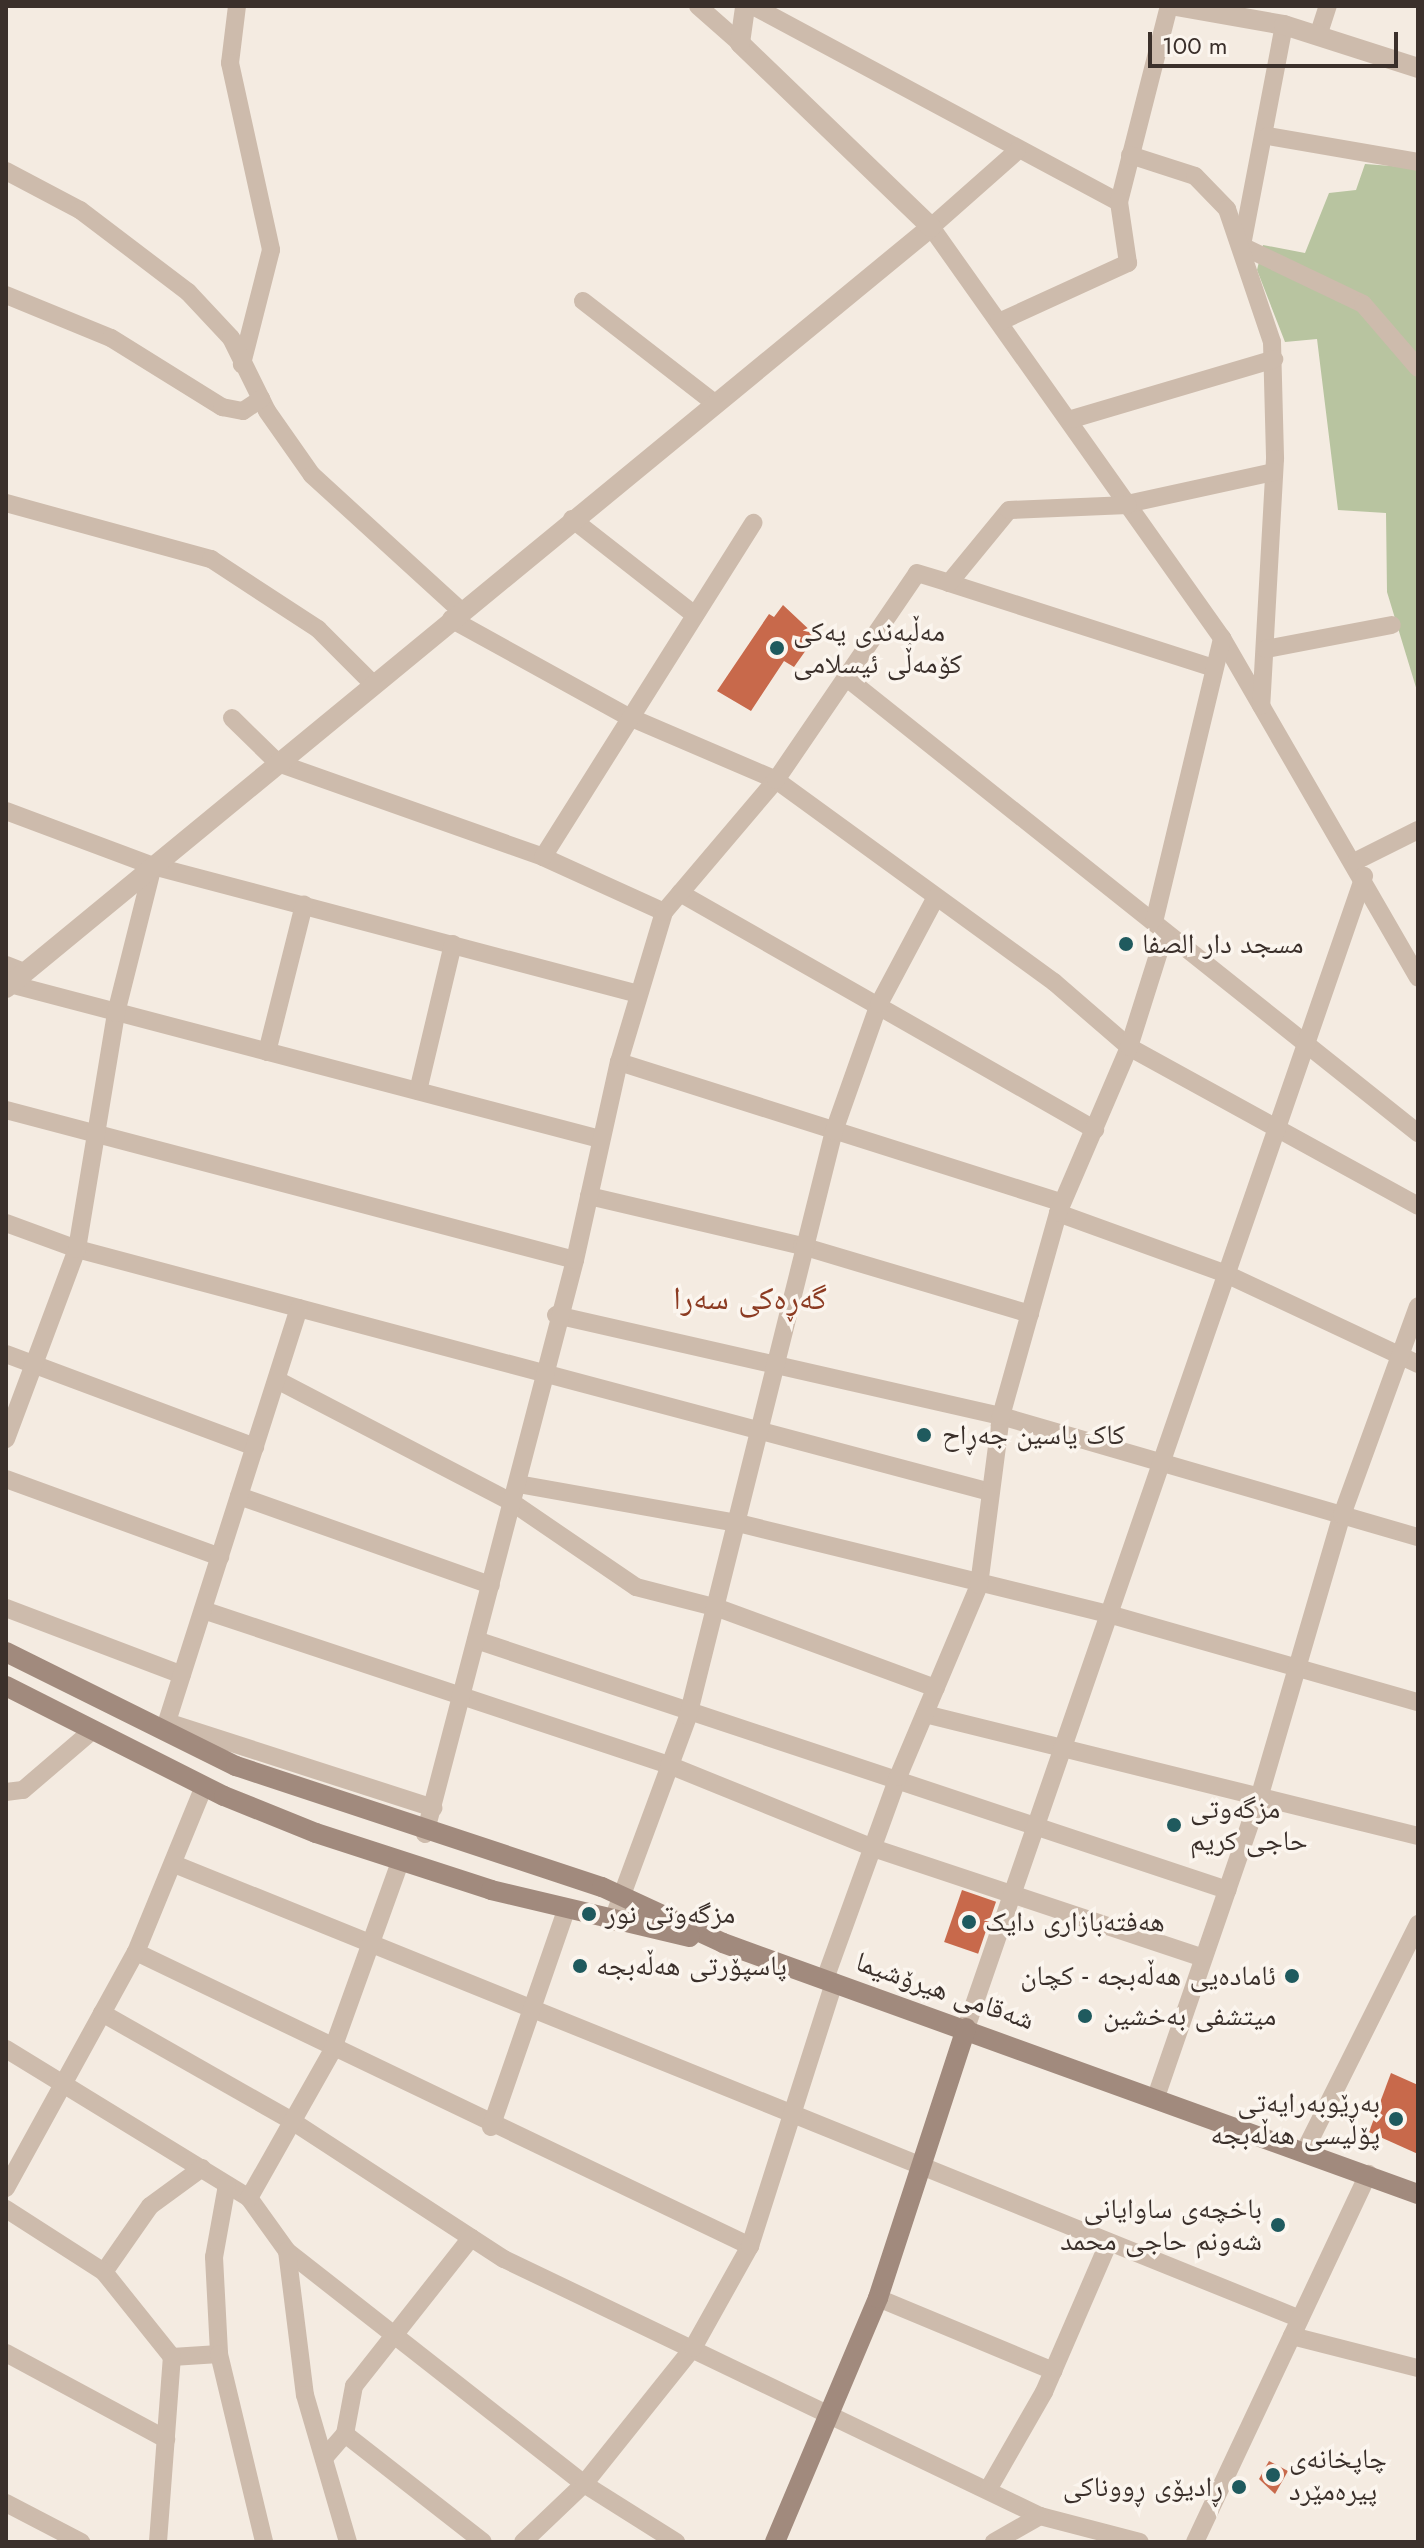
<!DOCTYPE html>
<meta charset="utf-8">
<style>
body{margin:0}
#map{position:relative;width:1424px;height:2548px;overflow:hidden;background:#f4ebe1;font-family:Jost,"Noto Naskh Arabic",sans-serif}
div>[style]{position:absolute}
.green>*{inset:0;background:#b8c4a0}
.building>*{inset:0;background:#c8694b;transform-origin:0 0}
.minor>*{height:18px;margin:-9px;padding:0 9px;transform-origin:9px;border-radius:9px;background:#cdbbac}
.tertiary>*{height:20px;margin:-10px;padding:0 10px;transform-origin:10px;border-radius:10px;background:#cdbbac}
.secondary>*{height:20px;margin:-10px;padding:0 10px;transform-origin:10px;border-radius:10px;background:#a18a7d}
.dots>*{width:22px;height:22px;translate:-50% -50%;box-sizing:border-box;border:4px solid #fbf5ee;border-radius:50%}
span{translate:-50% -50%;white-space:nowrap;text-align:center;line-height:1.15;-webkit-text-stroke:7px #fbf5ee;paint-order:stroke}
.poi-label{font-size:28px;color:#3b302b}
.left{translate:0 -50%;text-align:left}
.right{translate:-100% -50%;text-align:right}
.street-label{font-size:28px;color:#3b302b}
.quarter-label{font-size:32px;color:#8c3b22}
.frame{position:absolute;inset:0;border:8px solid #3b302b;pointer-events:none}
.scale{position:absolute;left:1148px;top:32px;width:250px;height:36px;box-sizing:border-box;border:4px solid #3b302b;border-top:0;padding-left:10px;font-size:24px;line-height:28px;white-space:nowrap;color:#3b302b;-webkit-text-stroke:6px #fbf5ee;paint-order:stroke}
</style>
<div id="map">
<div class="green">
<i style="clip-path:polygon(1365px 164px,1418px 168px,1418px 694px,1387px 592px,1386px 513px,1338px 510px,1317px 339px,1285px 342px,1257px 270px,1263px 245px,1305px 253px,1329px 193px,1356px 190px)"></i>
</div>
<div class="building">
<i style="clip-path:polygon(783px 605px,816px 636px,794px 667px,784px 661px,751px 711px,717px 691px,769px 614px,774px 617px)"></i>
<i style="left:962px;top:1890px;width:36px;height:55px;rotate:19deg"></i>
<i style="clip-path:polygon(1391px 2073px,1418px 2085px,1418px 2154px,1369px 2132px)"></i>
<i style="clip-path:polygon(1269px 2461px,1288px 2471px,1275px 2494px,1259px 2479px)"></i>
</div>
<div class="minor">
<i style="left:237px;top:6px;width:57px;rotate:97deg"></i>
<i style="left:230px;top:63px;width:191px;rotate:77.6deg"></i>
<i style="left:271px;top:250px;width:118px;rotate:104.3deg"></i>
<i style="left:698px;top:6px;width:56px;rotate:41.4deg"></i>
<i style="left:753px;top:6px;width:415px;rotate:28.2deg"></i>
<i style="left:1119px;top:202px;width:202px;rotate:-75.7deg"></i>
<i style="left:1284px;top:25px;width:225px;rotate:100.8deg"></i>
<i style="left:1242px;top:246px;width:134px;rotate:25.6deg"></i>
<i style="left:1363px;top:304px;width:84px;rotate:49.3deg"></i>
<i style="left:1318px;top:36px;width:32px;rotate:-72deg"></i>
<i style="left:1268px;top:136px;width:152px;rotate:9.8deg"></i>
<i style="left:1017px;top:151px;width:115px;rotate:138.5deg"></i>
<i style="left:931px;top:227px;width:504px;rotate:54.7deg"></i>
<i style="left:1222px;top:638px;width:392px;rotate:60deg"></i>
<i style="left:1130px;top:155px;width:68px;rotate:17.9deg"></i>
<i style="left:1195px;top:176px;width:46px;rotate:45.9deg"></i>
<i style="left:1227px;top:209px;width:140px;rotate:71.3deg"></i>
<i style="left:1272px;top:342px;width:117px;rotate:88.5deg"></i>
<i style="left:1275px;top:459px;width:247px;rotate:93.2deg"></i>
<i style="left:6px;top:171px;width:84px;rotate:27.8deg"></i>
<i style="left:80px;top:210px;width:136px;rotate:37.2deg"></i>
<i style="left:188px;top:292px;width:63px;rotate:46.9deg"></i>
<i style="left:231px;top:338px;width:81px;rotate:63.7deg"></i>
<i style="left:267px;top:411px;width:78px;rotate:54.9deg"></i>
<i style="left:312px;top:475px;width:202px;rotate:42.4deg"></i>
<i style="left:6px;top:295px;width:113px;rotate:22.3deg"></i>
<i style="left:111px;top:338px;width:131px;rotate:31.9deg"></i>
<i style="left:222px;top:407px;width:21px;rotate:11deg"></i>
<i style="left:243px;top:411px;width:22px;rotate:-34deg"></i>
<i style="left:583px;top:301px;width:165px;rotate:37.8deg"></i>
<i style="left:999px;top:322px;width:142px;rotate:-24.6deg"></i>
<i style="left:1128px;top:263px;width:62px;rotate:-98.4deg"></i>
<i style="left:1072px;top:419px;width:211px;rotate:-16.5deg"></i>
<i style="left:6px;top:503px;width:213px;rotate:15.3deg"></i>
<i style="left:211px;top:559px;width:128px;rotate:33.2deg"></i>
<i style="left:318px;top:629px;width:78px;rotate:45deg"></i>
<i style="left:1127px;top:504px;width:150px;rotate:-12.3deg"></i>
<i style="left:572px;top:519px;width:156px;rotate:38deg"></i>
<i style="left:949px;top:583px;width:278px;rotate:17.8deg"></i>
<i style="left:451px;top:619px;width:201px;rotate:28.9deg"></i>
<i style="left:627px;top:716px;width:162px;rotate:23.2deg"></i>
<i style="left:776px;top:780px;width:344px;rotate:36deg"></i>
<i style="left:1054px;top:982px;width:99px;rotate:40.9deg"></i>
<i style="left:1129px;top:1047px;width:330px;rotate:28.8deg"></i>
<i style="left:1266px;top:649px;width:128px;rotate:-10.8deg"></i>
<i style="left:848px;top:679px;width:729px;rotate:38.54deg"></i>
<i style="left:232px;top:718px;width:64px;rotate:44.4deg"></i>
<i style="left:278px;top:763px;width:281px;rotate:19.5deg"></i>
<i style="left:543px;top:857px;width:133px;rotate:24.4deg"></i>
<i style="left:6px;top:811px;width:157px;rotate:20.5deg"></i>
<i style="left:153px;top:866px;width:502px;rotate:14.78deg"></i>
<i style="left:543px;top:857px;width:395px;rotate:-57.8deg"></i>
<i style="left:1356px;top:861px;width:69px;rotate:-26.6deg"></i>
<i style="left:680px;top:893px;width:478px;rotate:29.7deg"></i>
<i style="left:1154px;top:922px;width:292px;rotate:-76.5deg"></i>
<i style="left:6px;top:965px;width:19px;rotate:21deg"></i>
<i style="left:10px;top:984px;width:610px;rotate:14.72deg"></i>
<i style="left:267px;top:1052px;width:152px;rotate:-75.9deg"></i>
<i style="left:619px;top:1062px;width:464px;rotate:17.6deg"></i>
<i style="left:418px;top:1091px;width:151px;rotate:-76.6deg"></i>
<i style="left:6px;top:1110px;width:588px;rotate:14.77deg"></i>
<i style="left:589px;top:1196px;width:219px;rotate:13.2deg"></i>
<i style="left:802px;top:1246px;width:238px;rotate:16.6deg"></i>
<i style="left:1058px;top:1213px;width:177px;rotate:19.9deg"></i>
<i style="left:1224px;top:1273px;width:214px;rotate:25.1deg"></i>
<i style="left:6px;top:1223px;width:76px;rotate:20.1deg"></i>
<i style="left:77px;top:1249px;width:945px;rotate:14.9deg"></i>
<i style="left:556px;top:1315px;width:456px;rotate:12.8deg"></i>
<i style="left:1001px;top:1416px;width:434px;rotate:16.2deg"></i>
<i style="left:6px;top:1354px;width:266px;rotate:20.5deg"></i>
<i style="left:277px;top:1380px;width:266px;rotate:27.5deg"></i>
<i style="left:513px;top:1503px;width:149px;rotate:34.3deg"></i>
<i style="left:636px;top:1587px;width:85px;rotate:14.4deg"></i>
<i style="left:718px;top:1608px;width:232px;rotate:20.2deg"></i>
<i style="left:6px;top:1439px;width:203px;rotate:-69.5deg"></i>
<i style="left:77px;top:1249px;width:239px;rotate:-80.6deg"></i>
<i style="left:116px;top:1013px;width:152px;rotate:-75.9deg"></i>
<i style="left:6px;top:1479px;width:228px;rotate:20deg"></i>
<i style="left:518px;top:1484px;width:223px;rotate:10.1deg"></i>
<i style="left:738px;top:1523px;width:378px;rotate:13.8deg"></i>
<i style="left:1105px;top:1613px;width:325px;rotate:15.9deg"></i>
<i style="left:239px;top:1496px;width:267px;rotate:19.5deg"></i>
<i style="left:6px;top:1608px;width:188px;rotate:20.8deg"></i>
<i style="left:203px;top:1610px;width:491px;rotate:18.4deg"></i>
<i style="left:669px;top:1765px;width:220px;rotate:22.1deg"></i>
<i style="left:873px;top:1848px;width:348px;rotate:18.4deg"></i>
<i style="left:476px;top:1640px;width:792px;rotate:18.41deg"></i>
<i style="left:925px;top:1714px;width:508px;rotate:13.9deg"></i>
<i style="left:167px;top:1722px;width:280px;rotate:17.9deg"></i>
<i style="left:164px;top:1731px;width:444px;rotate:-72.3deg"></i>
<i style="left:6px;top:1792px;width:17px;rotate:-7deg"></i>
<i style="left:23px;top:1790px;width:92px;rotate:-40.6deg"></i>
<i style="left:425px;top:1834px;width:593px;rotate:-75.35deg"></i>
<i style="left:575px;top:1260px;width:203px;rotate:-77.5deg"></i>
<i style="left:619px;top:1062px;width:157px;rotate:-73.3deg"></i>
<i style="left:664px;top:912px;width:173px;rotate:-49.7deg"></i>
<i style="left:776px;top:780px;width:250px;rotate:-55.7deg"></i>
<i style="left:917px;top:573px;width:34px;rotate:17deg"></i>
<i style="left:949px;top:583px;width:94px;rotate:-50.6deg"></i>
<i style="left:1009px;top:510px;width:119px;rotate:-2.4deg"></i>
<i style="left:174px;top:1864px;width:1214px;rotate:22deg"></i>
<i style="left:612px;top:1922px;width:220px;rotate:-69.7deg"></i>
<i style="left:688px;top:1716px;width:603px;rotate:-75.99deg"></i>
<i style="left:834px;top:1131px;width:135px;rotate:-70.5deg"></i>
<i style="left:879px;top:1004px;width:121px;rotate:-62deg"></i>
<i style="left:136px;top:1952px;width:681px;rotate:25.59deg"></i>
<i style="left:825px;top:1979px;width:215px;rotate:-70.1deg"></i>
<i style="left:898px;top:1777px;width:208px;rotate:-67.1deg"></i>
<i style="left:979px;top:1585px;width:170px;rotate:-82.6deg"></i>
<i style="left:1001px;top:1416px;width:211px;rotate:-74.3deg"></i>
<i style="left:1058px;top:1213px;width:181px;rotate:-66.8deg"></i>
<i style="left:1129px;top:1047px;width:120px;rotate:-72.5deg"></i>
<i style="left:102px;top:2013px;width:219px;rotate:29.6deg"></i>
<i style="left:292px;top:2121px;width:253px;rotate:33.1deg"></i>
<i style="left:504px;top:2259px;width:594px;rotate:25.62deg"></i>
<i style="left:1040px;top:2516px;width:103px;rotate:14.6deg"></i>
<i style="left:966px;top:2028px;width:1219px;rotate:-70.94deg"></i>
<i style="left:6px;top:2049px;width:285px;rotate:31.5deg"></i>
<i style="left:249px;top:2198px;width:65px;rotate:54.4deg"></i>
<i style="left:287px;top:2251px;width:377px;rotate:38.1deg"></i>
<i style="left:584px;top:2484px;width:109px;rotate:32.2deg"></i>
<i style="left:1157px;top:2094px;width:313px;rotate:-71deg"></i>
<i style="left:1259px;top:1798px;width:295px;rotate:-73.7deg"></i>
<i style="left:1342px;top:1515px;width:222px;rotate:-70deg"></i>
<i style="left:491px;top:2127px;width:230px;rotate:-70.9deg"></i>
<i style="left:1305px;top:2150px;width:253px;rotate:-63.4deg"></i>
<i style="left:202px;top:2168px;width:64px;rotate:143.8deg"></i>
<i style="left:150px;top:2206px;width:80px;rotate:124.9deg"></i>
<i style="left:104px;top:2272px;width:109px;rotate:51.3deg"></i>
<i style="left:172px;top:2357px;width:47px;rotate:-3.7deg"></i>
<i style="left:227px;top:2185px;width:73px;rotate:100.2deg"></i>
<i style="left:214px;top:2257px;width:97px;rotate:87deg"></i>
<i style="left:219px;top:2354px;width:193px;rotate:76.5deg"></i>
<i style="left:6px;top:2188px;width:269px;rotate:-61.2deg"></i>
<i style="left:136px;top:1952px;width:179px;rotate:-67.7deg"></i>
<i style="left:249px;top:2198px;width:169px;rotate:-60.5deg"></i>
<i style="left:332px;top:2051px;width:201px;rotate:-70.2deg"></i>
<i style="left:6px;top:2209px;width:117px;rotate:32.7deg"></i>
<i style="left:287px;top:2251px;width:145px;rotate:82.9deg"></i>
<i style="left:305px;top:2395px;width:153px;rotate:73.7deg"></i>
<i style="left:878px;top:2298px;width:190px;rotate:22.6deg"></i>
<i style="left:1292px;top:2336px;width:130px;rotate:14.3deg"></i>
<i style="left:6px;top:2353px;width:182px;rotate:28.3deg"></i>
<i style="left:345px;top:2434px;width:175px;rotate:38deg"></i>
<i style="left:324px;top:2458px;width:32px;rotate:-49deg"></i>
<i style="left:345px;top:2434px;width:49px;rotate:-79.4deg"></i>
<i style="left:354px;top:2386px;width:189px;rotate:-51.7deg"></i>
<i style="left:989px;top:2488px;width:111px;rotate:-60.2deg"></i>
<i style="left:1044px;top:2392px;width:163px;rotate:-66.6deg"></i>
<i style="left:6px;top:2503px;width:85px;rotate:27.5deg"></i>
<i style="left:158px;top:2542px;width:186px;rotate:-85.7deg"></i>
<i style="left:523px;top:2542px;width:84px;rotate:-43.6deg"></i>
<i style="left:584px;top:2484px;width:174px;rotate:-51.3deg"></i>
<i style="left:693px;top:2348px;width:117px;rotate:-60.8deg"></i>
<i style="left:750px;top:2246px;width:277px;rotate:-72.3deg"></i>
<i style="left:994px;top:2542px;width:53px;rotate:-29.5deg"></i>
<i style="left:1195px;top:2542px;width:407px;rotate:-64.8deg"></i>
</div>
<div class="tertiary">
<i style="left:1176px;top:6px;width:110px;rotate:10deg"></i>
<i style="left:1284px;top:25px;width:141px;rotate:17.8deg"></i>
<i style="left:6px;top:988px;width:1198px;rotate:-39.44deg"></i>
<i style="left:931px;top:227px;width:265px;rotate:-136.1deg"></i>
<i style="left:740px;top:43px;width:37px;rotate:-82deg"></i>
</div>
<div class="secondary">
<i style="left:6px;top:1652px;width:257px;rotate:26.4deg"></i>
<i style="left:236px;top:1766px;width:385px;rotate:18.3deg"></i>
<i style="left:602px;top:1887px;width:133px;rotate:24.8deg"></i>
<i style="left:723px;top:1943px;width:739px;rotate:19.86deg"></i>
<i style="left:6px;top:1686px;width:244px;rotate:26.8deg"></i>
<i style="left:224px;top:1796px;width:99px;rotate:21.9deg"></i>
<i style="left:316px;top:1833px;width:184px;rotate:18deg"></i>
<i style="left:491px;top:1890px;width:204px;rotate:13.3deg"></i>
<i style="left:775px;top:2542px;width:265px;rotate:-67.1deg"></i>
<i style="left:878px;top:2298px;width:284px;rotate:-71.9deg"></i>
</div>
<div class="dots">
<i style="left:777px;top:648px;background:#1f5a5e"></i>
<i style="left:1126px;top:944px;background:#1f5a5e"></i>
<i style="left:924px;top:1435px;background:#1f5a5e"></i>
<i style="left:1174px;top:1825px;background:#1f5a5e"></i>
<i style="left:589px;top:1914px;background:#1f5a5e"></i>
<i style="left:969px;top:1922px;background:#1f5a5e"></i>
<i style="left:580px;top:1966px;background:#1f5a5e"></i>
<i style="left:1292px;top:1976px;background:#1f5a5e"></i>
<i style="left:1085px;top:2016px;background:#1f5a5e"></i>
<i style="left:1396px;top:2119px;background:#1f5a5e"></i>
<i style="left:1278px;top:2225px;background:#1f5a5e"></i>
<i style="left:1273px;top:2475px;background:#1f5a5e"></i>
<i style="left:1239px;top:2487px;background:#1f5a5e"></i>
</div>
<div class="poi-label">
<span class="left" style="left:793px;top:648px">مەڵبەندی یەکی<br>کۆمەڵی ئیسلامی</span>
<span class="left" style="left:1142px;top:944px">مسجد دار الصفا</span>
<span class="left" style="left:942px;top:1435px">کاک یاسین جەڕاح</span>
<span class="left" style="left:1190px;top:1825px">مزگە‌وتی<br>حاجی كریم</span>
<span class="left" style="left:605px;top:1914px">مزگەوتی نور</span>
<span class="left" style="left:985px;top:1922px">هەفتەبازاری دایک</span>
<span class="left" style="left:596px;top:1966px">پاسپۆرتی هەڵەبجە</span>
<span class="right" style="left:1276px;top:1976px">ئامادەیی هەڵەبجە - کچان</span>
<span class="left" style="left:1103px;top:2016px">میتشفی بەخشین</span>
<span class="right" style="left:1380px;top:2119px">بەڕێوبەرایەتی<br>پۆلیسی هەڵەبجە</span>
<span class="right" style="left:1262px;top:2225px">باخچە‌ی ساوایانی<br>شە‌ونم حاجی محمد</span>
<span class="left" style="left:1289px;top:2475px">چاپخانەی<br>پیرەمێرد</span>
<span class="right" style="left:1223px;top:2487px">ڕادیۆی ڕووناکی</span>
</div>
<div class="street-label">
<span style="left:945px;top:1991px;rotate:19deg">شەقامی هیرۆشیما</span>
</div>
<div class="quarter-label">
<span style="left:750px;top:1298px">گەڕەکی سەرا</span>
</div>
<div class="frame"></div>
<div class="scale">100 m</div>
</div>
